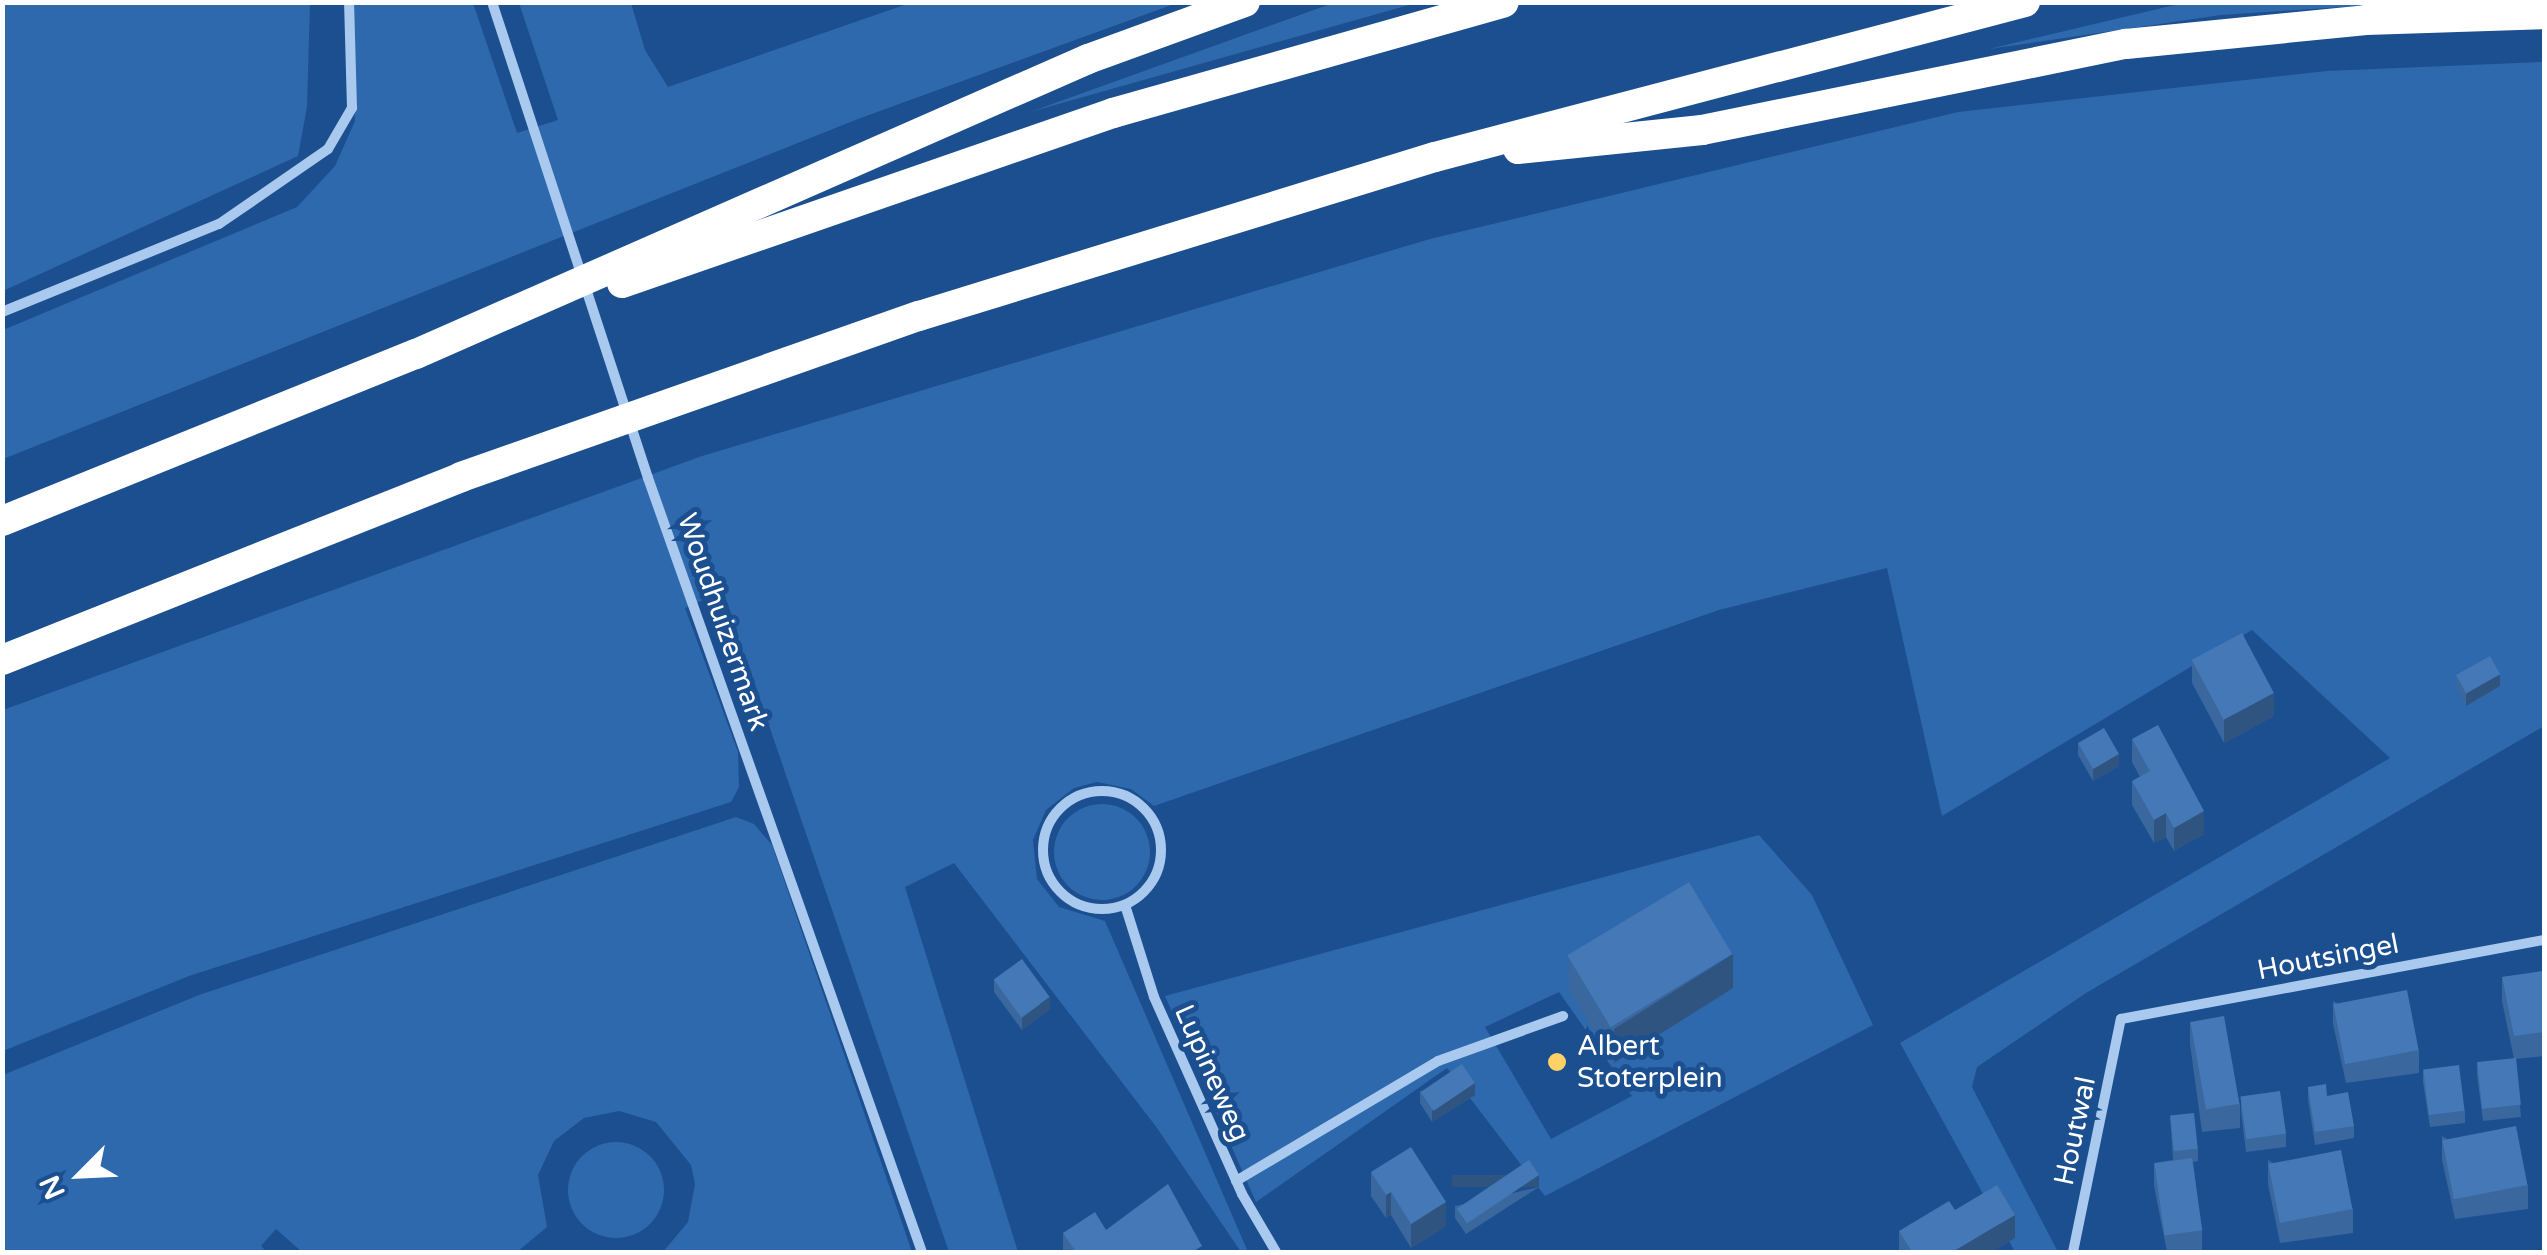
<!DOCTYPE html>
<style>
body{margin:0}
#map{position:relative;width:2547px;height:1255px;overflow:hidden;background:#1b4f8f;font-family:"Varela Round",sans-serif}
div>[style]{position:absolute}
.green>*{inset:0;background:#2e69ad}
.round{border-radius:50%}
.minor>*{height:10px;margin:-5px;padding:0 5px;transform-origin:5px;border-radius:5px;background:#a9c9ee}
.minor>.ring{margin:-5px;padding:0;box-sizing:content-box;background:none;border:10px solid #a9c9ee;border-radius:50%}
.motorway>*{height:30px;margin:-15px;padding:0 15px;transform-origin:15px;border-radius:15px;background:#fff}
.wall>*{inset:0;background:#3a679d}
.shaded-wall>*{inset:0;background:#305480;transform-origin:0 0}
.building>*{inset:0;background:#4478b7;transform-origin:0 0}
.dots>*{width:28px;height:28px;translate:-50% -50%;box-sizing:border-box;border:5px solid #1b4f8f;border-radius:50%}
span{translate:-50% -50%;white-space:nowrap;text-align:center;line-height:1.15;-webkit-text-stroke:10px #1b4f8f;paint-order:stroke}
.street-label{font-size:28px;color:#fff}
.poi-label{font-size:28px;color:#fff}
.left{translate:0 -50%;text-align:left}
.frame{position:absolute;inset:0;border:5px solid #fff;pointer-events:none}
.north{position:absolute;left:30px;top:1125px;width:100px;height:100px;-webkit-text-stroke:8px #1b4f8f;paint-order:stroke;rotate:246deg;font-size:28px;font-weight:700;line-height:40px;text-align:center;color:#fff}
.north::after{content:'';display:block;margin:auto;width:35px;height:45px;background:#fff;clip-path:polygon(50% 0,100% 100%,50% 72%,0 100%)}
</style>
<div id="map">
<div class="green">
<i style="clip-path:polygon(2px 3px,310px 3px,307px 107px,298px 156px,3px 291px)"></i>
<i style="clip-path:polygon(349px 3px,473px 3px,517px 133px,558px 120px,519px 3px,631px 3px,645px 50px,668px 87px,910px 3px,1177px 3px,858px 119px,3px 459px,3px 330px,297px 207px,335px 166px,355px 121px)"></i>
<i style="clip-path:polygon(1333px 3px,1416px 3px,1030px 112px)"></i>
<i style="clip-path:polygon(2183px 3px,2183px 2px,2401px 3px,2221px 15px,1989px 49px)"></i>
<i style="clip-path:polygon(2544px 62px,2544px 726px,2086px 993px,1977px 1067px,1972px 1087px,2058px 1252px,2015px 1252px,1900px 1043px,2390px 758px,2252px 630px,1942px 816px,1887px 568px,1719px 610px,1154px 806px,1131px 789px,1097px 782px,1074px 788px,1046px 810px,1033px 840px,1037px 879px,1059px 907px,1105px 921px,1248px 1252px,1241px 1252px,1157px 1128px,954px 863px,905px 887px,1018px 1252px,949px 1252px,747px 661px,735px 649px,737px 630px,723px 591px,685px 608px,738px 752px,739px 787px,731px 802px,189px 976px,3px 1051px,3px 710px,702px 456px,1430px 239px,1958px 112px,2327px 71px)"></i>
<i class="round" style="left:1054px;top:804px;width:96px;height:96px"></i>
<i style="clip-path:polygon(736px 817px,754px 824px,772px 845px,912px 1252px,663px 1252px,688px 1222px,695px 1184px,691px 1165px,656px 1122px,619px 1111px,584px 1118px,554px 1141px,538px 1175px,547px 1227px,517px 1252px,302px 1252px,276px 1229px,261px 1246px,267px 1252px,3px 1252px,3px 1075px,199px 995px)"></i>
<i style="clip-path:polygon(evenodd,1759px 835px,1812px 895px,1873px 1025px,1545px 1196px,1447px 1068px,1256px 1202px,1165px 996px,1759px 835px,1559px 992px,1632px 1096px,1551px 1139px,1485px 1027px,1559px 992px)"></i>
<i class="round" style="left:568px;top:1142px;width:96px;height:96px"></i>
</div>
<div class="minor">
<i style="left:492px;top:2px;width:501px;rotate:71.85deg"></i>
<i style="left:648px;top:478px;width:821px;rotate:70.51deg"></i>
<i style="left:2px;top:312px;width:234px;rotate:-22.1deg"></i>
<i style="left:219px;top:224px;width:132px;rotate:-34.5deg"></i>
<i style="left:328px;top:149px;width:48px;rotate:-59.7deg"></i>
<i style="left:352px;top:108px;width:106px;rotate:-91.6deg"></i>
<i class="ring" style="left:1043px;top:791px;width:108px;height:108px"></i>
<i style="left:1125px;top:905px;width:96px;rotate:72.5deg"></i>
<i style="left:1154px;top:997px;width:216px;rotate:65.9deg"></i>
<i style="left:1242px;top:1194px;width:67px;rotate:59.6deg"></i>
<i style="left:1236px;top:1181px;width:235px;rotate:-30.7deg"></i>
<i style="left:1438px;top:1061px;width:133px;rotate:-19.8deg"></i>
<i style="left:2073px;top:1252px;width:238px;rotate:-78.4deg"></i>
<i style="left:2121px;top:1019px;width:430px;rotate:-10.6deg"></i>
</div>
<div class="motorway">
<i style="left:1518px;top:149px;width:185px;rotate:-5.9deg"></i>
<i style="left:1702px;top:130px;width:433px;rotate:-11.5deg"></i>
<i style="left:2126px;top:44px;width:241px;rotate:-5.7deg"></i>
<i style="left:2366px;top:20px;width:178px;rotate:-1.9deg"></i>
<i style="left:622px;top:283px;width:520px;rotate:-19.1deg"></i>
<i style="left:1113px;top:113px;width:406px;rotate:-15.8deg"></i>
<i style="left:2px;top:521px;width:446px;rotate:-22deg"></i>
<i style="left:416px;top:354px;width:734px;rotate:-23.7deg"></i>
<i style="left:1088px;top:59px;width:167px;rotate:-20deg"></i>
<i style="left:2px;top:660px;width:494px;rotate:-21.7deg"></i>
<i style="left:461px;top:477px;width:485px;rotate:-19.4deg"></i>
<i style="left:919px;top:316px;width:540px;rotate:-17.13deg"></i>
<i style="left:1435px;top:157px;width:610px;rotate:-14.72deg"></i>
</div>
<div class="wall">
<i style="clip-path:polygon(2192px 660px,2274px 716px,2224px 743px,2192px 683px)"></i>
<i style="clip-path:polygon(2456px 676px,2500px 686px,2466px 706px,2456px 688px)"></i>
<i style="clip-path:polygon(2132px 739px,2204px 834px,2174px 851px,2166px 837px,2154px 843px,2132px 805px,2132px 781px,2140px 777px,2132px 762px)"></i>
<i style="clip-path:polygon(2078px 743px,2119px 766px,2093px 781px,2078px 755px)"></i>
<i style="clip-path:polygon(1569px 957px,1733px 988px,1614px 1063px,1569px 991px)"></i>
<i style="clip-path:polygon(2544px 971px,2544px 1056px,2516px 1059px,2521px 1117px,2483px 1121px,2477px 1075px,2477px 1063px,2514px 1059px,2502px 1001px,2502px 977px)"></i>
<i style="clip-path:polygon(994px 980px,1050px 1009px,1022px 1030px,994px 992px)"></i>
<i style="clip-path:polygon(2333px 1001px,2419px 1050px,2419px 1073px,2346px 1083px,2333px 1024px)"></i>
<i style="clip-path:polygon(2190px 1021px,2240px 1104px,2240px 1128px,2202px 1132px,2190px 1044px)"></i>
<i style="clip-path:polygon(2423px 1070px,2465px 1111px,2465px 1123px,2430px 1127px,2423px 1082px)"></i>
<i style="clip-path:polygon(2308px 1087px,2327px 1096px,2354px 1126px,2354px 1138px,2315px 1145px,2308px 1099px)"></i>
<i style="clip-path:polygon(1420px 1091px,1475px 1095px,1432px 1122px,1420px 1103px)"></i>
<i style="clip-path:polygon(2241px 1100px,2286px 1134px,2286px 1147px,2246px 1152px,2241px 1112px)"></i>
<i style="clip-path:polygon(2170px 1116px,2198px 1149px,2198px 1161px,2193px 1162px,2202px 1230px,2202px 1252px,2167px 1252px,2154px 1186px,2154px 1163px,2173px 1160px)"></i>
<i style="clip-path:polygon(2442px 1136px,2528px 1185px,2528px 1209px,2455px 1219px,2442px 1160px)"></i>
<i style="clip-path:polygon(2268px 1160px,2353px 1209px,2353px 1233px,2280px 1243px,2268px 1184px)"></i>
<i style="clip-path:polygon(1371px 1172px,1446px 1226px,1411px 1248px,1391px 1215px,1386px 1218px,1371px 1196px)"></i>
<i style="clip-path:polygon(1539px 1187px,1466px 1234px,1455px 1218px,1455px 1206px)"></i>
<i style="clip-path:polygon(1106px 1230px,1202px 1252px,1063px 1252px,1063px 1233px)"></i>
<i style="clip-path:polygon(1899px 1231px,2015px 1238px,1991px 1252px,1899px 1252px)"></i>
</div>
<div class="shaded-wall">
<i style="clip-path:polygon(2500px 674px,2500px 686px,2466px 706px,2466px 694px)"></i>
<i style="clip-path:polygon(2274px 693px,2274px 716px,2224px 743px,2224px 719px)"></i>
<i style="clip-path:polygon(2119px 754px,2119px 766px,2093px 781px,2093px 769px)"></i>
<i style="clip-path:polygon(2204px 811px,2204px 834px,2174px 851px,2174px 828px)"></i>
<i style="clip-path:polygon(2166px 813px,2166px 837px,2154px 843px,2154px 820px)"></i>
<i style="clip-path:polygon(1733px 954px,1733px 988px,1614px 1063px,1614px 1029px)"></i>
<i style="clip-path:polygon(1050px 997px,1050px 1009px,1022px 1030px,1022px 1018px)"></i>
<i style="clip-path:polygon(1475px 1083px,1475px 1095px,1432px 1122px,1432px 1110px)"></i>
<i style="left:1539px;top:1175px;width:12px;height:87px;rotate:90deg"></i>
<i style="clip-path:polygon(1391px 1192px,1391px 1215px,1386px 1218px,1386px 1195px)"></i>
<i style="clip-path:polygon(1446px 1202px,1446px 1226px,1411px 1248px,1411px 1224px)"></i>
<i style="clip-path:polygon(2015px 1215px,2015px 1238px,1991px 1252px,1952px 1252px)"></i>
</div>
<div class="building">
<i style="left:2242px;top:633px;width:68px;height:57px;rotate:62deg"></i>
<i style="left:2490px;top:656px;width:21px;height:39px;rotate:61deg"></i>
<i style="clip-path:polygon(2158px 725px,2204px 811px,2174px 828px,2166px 813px,2154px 820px,2132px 781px,2150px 771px,2132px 739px)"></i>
<i style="left:2104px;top:728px;width:30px;height:30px;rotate:60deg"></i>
<i style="left:1689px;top:882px;width:84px;height:142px;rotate:59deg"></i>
<i style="left:1022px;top:959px;width:47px;height:35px;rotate:54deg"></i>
<i style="clip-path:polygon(2544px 971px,2544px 1032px,2514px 1036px,2502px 977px)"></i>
<i style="left:2407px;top:990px;width:61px;height:75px;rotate:79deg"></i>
<i style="left:2224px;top:1016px;width:89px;height:34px;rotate:80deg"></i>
<i style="left:2516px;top:1058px;width:47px;height:39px;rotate:84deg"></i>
<i style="left:1462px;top:1064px;width:23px;height:50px;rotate:56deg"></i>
<i style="left:2459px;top:1065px;width:46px;height:36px;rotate:83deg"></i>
<i style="clip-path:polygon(2326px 1084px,2327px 1096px,2348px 1092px,2354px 1126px,2315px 1132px,2308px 1087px)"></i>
<i style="left:2280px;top:1091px;width:43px;height:40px;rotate:82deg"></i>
<i style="left:2194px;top:1113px;width:36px;height:24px;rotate:84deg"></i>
<i style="left:2516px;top:1126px;width:60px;height:75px;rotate:79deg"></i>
<i style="clip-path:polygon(1411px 1147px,1446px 1202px,1411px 1224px,1391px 1192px,1386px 1195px,1371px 1172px)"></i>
<i style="left:2341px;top:1150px;width:60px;height:74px;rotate:79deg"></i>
<i style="left:2192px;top:1158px;width:73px;height:38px;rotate:82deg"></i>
<i style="left:1529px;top:1160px;width:18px;height:87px;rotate:56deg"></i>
<i style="clip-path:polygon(1168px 1184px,1202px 1246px,1194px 1251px,1196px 1252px,1076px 1252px,1063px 1233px,1095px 1212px,1106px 1230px)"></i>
<i style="clip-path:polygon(1997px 1185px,2015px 1215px,1952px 1252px,1912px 1252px,1899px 1231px,1949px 1201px,1955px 1210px)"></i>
</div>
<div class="dots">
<i style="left:1557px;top:1062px;background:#ffd166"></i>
</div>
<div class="street-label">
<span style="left:723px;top:622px;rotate:71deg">Woudhuizermark</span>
<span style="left:2328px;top:957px;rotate:-11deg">Houtsingel</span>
<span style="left:1212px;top:1073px;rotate:66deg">Lupineweg</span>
<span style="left:2075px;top:1131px;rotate:-78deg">Houtwal</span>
</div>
<div class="poi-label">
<span class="left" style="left:1577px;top:1062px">Albert<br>Stoterplein</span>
</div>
<div class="frame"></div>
<div class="north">N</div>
</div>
